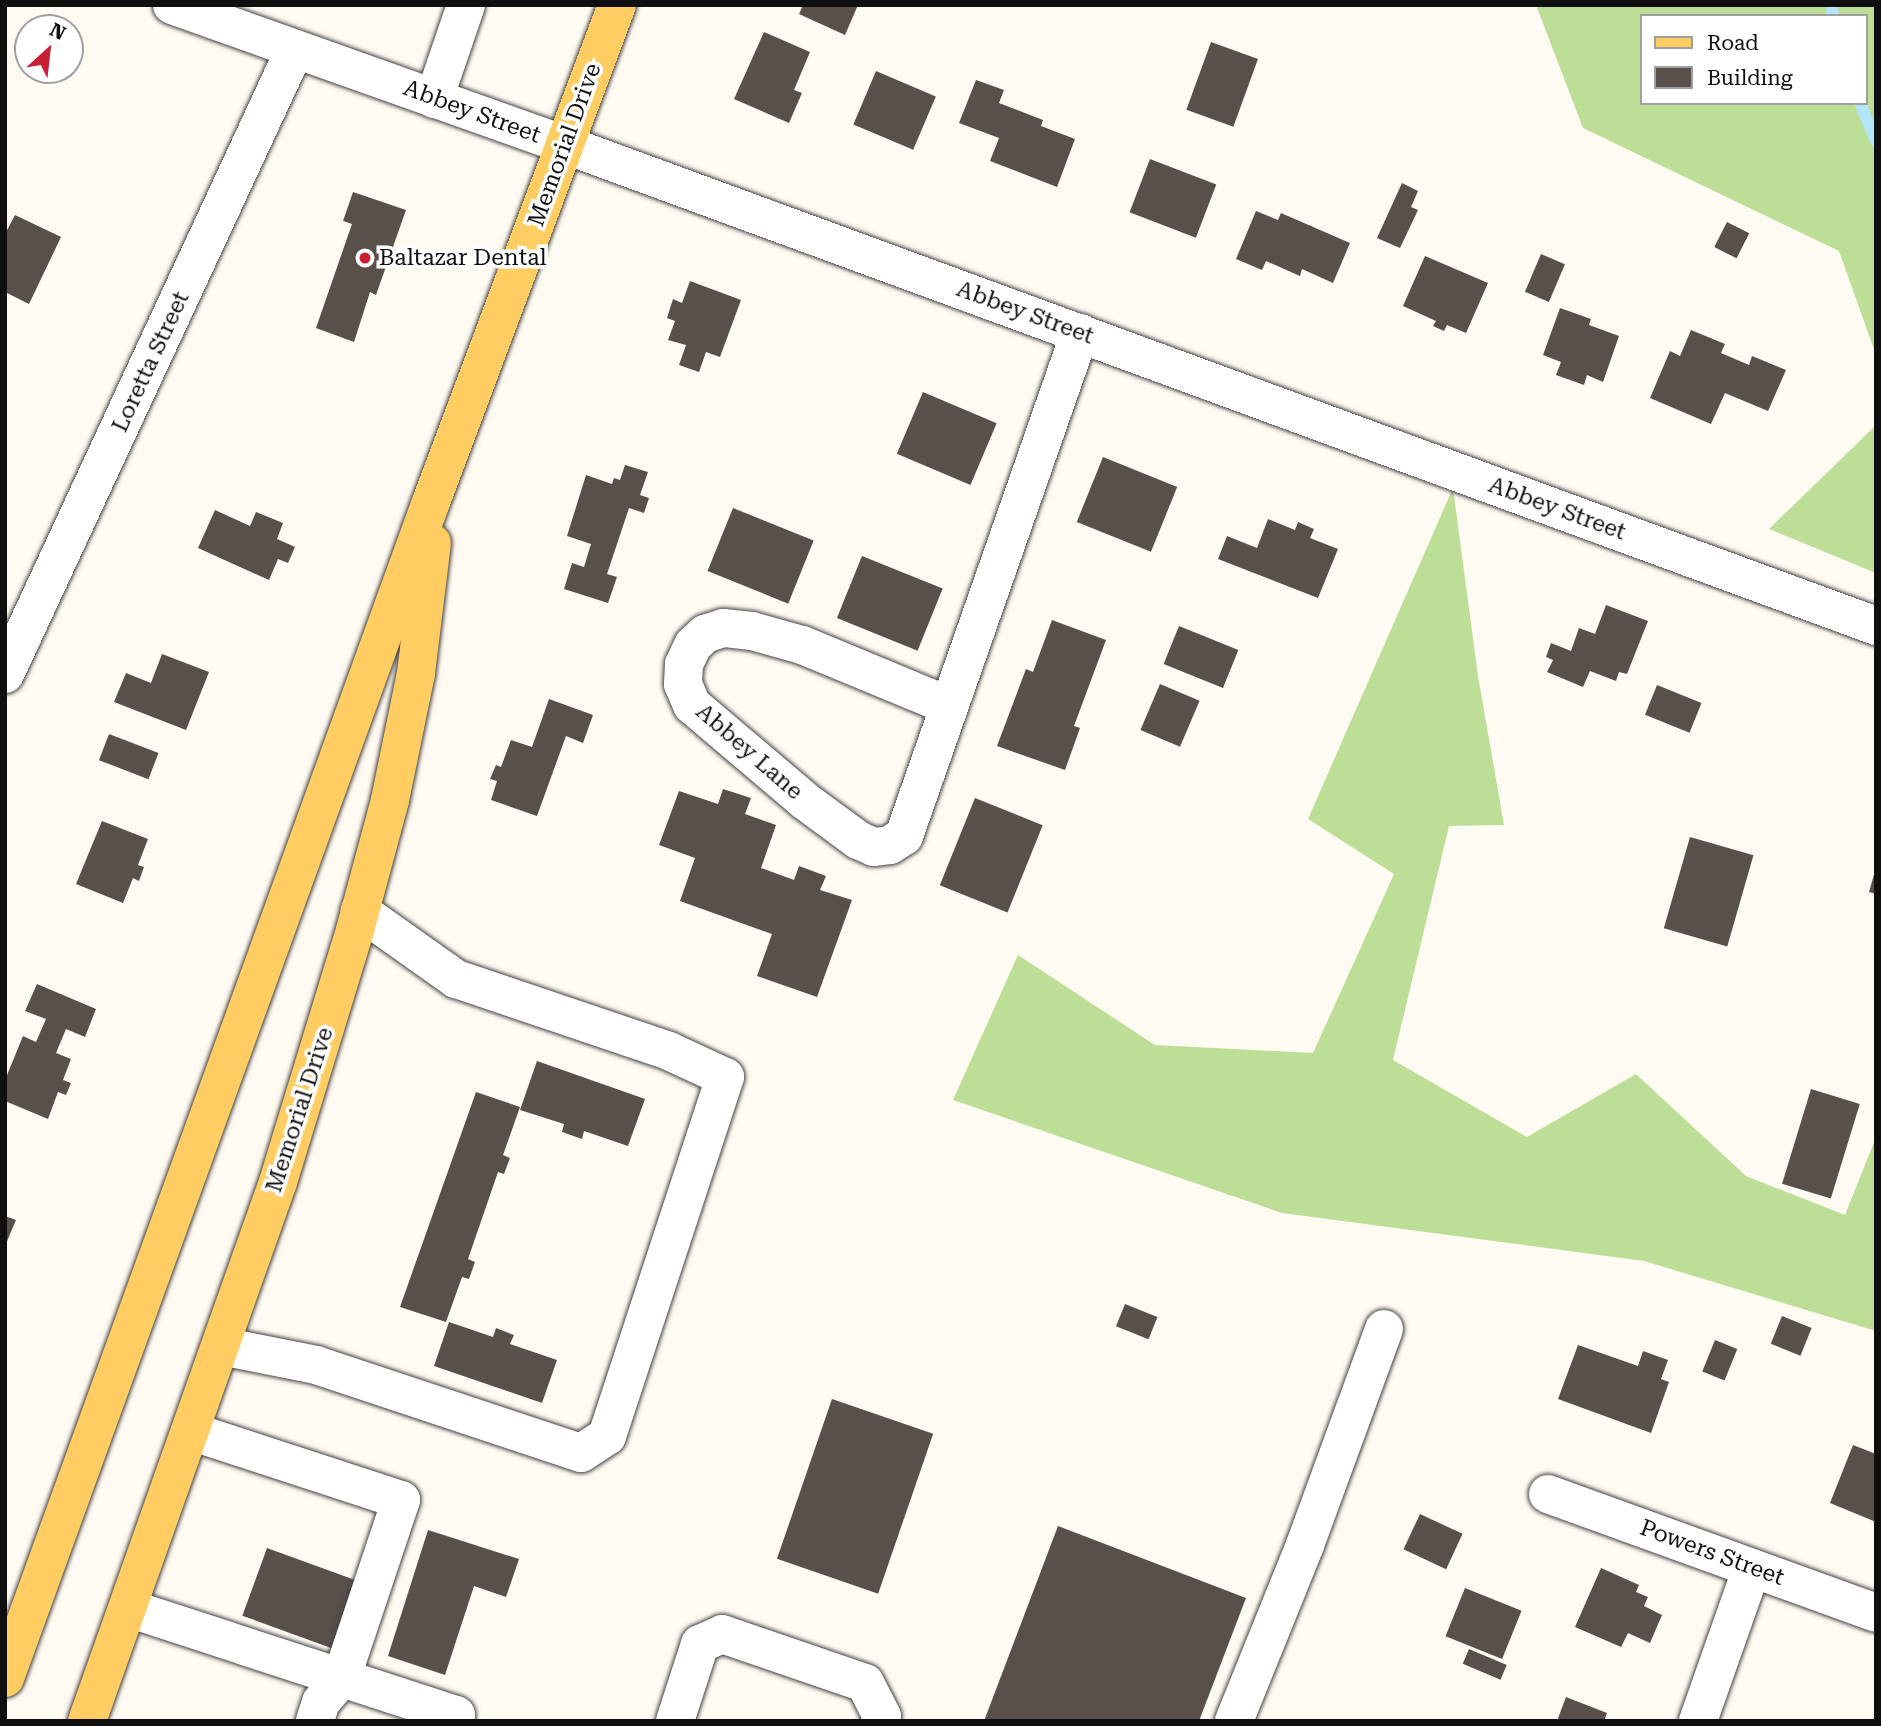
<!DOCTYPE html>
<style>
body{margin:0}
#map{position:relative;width:1881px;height:1726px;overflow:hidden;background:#fffbf2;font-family:"Roboto Serif",serif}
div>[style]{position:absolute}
.forest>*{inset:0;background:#bcde97}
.stream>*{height:12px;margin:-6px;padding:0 6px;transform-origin:6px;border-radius:6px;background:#b4e5f9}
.building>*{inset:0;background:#594f4b;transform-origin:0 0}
.roads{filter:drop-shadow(0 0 2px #424242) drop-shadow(0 0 2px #424242)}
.minor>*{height:38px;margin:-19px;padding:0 19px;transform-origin:19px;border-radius:19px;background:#fff}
.major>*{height:38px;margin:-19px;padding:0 19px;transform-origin:19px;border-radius:19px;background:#ffcd62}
.dots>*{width:19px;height:19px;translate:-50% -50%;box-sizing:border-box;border:4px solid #fff;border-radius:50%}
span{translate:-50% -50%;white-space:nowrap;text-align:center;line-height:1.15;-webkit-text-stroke:7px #fff;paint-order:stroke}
.street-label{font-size:23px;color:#0f0f0f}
.poi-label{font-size:23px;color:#0f0f0f}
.left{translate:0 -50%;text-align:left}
.frame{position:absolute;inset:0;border:7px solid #0f0f0f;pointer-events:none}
.legend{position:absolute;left:1640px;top:14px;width:228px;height:91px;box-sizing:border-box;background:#fff;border:2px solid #9f9f9f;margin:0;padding:9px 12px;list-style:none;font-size:21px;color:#0f0f0f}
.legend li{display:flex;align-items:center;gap:14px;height:35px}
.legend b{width:35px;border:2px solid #9f9f9f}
.north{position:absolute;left:14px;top:14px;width:70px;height:70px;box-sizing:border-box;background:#fff;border:2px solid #9f9f9f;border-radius:50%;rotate:27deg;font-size:19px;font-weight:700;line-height:28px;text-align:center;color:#0f0f0f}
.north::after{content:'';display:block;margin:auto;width:24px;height:32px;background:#c81f34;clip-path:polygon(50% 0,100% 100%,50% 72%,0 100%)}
</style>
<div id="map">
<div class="forest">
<i style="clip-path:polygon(evenodd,1536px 5px,1876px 5px,1876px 355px,1839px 251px,1583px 128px,1536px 5px,1641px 16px,1865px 16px,1865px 103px,1641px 103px,1641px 16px)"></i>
<i style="clip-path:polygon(1876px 425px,1876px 573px,1769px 529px)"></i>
<i style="clip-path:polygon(1453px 488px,1478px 676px,1504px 825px,1449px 826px,1393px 1060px,1527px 1137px,1636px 1074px,1746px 1176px,1845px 1215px,1876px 1137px,1876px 1331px,1644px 1261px,1282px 1213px,953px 1100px,1018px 955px,1155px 1045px,1313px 1053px,1394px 874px,1308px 819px)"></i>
</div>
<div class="stream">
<i style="left:1832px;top:5px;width:11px;rotate:85deg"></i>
<i style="left:1860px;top:103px;width:41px;rotate:67.2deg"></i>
</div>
<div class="building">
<i style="clip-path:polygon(803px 5px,858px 5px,845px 35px,799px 14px)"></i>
<i style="clip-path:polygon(764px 32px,810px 52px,794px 90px,802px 93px,789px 123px,734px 99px)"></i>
<i style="left:1211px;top:42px;width:50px;height:72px;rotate:20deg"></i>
<i style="left:876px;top:71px;width:65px;height:58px;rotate:23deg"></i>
<i style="clip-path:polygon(976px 80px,1004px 90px,999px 103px,1043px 120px,1041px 126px,1075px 139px,1057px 187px,990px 161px,999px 138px,959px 123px)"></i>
<i style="left:1150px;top:159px;width:71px;height:57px;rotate:21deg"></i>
<i style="clip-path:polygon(1402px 183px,1418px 191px,1411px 207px,1418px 210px,1400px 248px,1377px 238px)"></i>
<i style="clip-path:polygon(353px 192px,406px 210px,376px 295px,370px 292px,354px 342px,316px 328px,352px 224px,343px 221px)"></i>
<i style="clip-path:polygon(1256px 211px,1278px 220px,1281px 213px,1350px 243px,1333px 283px,1302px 269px,1300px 276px,1266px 261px,1262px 270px,1236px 259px)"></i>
<i style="clip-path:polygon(15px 215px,61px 237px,29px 304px,5px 292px,5px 234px)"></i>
<i style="left:1727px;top:222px;width:25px;height:28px;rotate:27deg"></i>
<i style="left:1541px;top:254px;width:26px;height:41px;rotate:23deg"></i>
<i style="clip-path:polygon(1425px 256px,1488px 283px,1466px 333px,1447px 325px,1444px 331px,1433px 326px,1436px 321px,1403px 306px)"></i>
<i style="clip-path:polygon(690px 281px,741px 300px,720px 357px,706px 352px,699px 372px,679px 365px,686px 345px,668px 340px,675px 321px,667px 318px,673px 299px,682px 303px)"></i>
<i style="clip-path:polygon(1560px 308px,1591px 319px,1589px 325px,1619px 336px,1603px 382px,1587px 375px,1584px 385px,1556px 375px,1561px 362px,1543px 355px)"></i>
<i style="clip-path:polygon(1691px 330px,1725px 344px,1721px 353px,1749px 365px,1752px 356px,1786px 370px,1768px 411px,1725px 393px,1711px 424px,1650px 398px,1670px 351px,1680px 356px)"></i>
<i style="left:923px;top:392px;width:80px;height:67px;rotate:23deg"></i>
<i style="left:1103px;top:457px;width:80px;height:70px;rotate:22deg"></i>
<i style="clip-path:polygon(625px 465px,648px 472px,640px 495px,649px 498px,644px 513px,629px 508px,607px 574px,617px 577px,608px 603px,564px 589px,572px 563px,584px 567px,591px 544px,567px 536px,586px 475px,612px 484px,614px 478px,620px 480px)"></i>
<i style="left:733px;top:508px;width:87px;height:68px;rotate:22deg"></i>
<i style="clip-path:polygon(215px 510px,250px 526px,256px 512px,283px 523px,277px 539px,295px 547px,288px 563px,278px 559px,269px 580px,198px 548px)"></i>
<i style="clip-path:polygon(1268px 519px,1295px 530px,1298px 522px,1314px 529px,1310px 538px,1338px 549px,1318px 598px,1218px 559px,1227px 536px,1257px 548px)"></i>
<i style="left:862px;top:556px;width:87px;height:67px;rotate:22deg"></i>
<i style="clip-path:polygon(1606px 605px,1648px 621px,1627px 674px,1619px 672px,1616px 681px,1590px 671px,1583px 687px,1547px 672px,1553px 660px,1546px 657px,1551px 643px,1571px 651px,1579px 628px,1595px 634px)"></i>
<i style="clip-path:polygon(1052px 620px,1106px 640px,1074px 726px,1080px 728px,1065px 770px,997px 746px,1026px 669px,1033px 672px)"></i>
<i style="left:1179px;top:626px;width:64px;height:41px;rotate:22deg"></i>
<i style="clip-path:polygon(162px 654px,209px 672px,186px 730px,114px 702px,126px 673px,151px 683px)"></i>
<i style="left:1160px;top:684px;width:43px;height:50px;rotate:23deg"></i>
<i style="left:1657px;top:685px;width:48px;height:32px;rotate:22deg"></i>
<i style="clip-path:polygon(549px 699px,593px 715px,583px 743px,566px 736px,537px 816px,491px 800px,497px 781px,490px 779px,496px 765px,501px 767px,511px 740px,532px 747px)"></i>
<i style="left:109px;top:734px;width:53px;height:28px;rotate:21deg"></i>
<i style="clip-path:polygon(723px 789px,751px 798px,745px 814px,776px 825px,761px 868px,794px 880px,799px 866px,826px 876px,820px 890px,852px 900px,817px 997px,757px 976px,772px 934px,680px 901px,695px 858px,659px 845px,679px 791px,718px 804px)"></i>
<i style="left:975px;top:798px;width:73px;height:94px;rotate:22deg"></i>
<i style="clip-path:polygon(102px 821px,148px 839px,138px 865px,144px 867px,139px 881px,133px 878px,123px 903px,76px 884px)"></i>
<i style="left:1690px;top:837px;width:66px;height:95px;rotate:16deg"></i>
<i style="clip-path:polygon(1875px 871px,1876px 871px,1876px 894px,1869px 892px)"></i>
<i style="clip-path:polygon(37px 984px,96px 1009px,85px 1037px,66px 1029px,56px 1053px,71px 1059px,63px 1080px,71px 1083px,66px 1095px,58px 1092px,48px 1119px,5px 1101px,5px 1080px,23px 1036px,36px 1042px,46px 1019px,25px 1011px)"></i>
<i style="clip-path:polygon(537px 1061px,645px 1099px,628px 1146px,584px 1131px,582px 1139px,562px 1132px,564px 1124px,520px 1110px)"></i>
<i style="left:1811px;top:1089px;width:51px;height:99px;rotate:17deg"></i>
<i style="clip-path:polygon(476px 1092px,520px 1107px,503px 1155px,510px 1158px,504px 1174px,498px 1172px,468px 1259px,475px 1262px,469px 1279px,462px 1277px,446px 1322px,400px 1307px)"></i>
<i style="clip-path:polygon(5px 1216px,16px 1220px,5px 1246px)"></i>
<i style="left:1125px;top:1304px;width:35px;height:24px;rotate:22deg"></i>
<i style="left:1782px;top:1316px;width:32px;height:30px;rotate:22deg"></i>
<i style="clip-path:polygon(449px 1322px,493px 1337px,496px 1328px,514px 1335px,510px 1344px,557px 1360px,542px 1403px,434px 1366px)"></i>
<i style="left:1715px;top:1340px;width:24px;height:34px;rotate:22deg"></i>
<i style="clip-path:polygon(1578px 1345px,1638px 1366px,1643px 1351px,1668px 1360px,1661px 1379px,1669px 1382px,1651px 1433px,1558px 1399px)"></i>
<i style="left:832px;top:1399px;width:107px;height:169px;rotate:19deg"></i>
<i style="clip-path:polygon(1853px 1445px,1876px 1454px,1876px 1522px,1830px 1503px)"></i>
<i style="left:1420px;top:1514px;width:47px;height:39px;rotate:25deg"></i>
<i style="clip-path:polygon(1058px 1526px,1246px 1598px,1199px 1721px,984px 1721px)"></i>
<i style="clip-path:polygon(428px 1530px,519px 1559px,506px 1597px,474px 1586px,445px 1675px,388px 1656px)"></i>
<i style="left:267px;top:1548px;width:98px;height:72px;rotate:20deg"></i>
<i style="clip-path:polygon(1601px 1568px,1639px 1585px,1636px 1592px,1648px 1597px,1644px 1606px,1662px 1615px,1650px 1643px,1628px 1633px,1621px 1647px,1575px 1627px)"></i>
<i style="left:1465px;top:1588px;width:61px;height:52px;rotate:22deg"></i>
<i style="left:1469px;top:1649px;width:41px;height:16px;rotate:23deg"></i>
<i style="clip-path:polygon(1566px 1697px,1607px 1713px,1604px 1721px,1557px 1721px)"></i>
</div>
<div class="roads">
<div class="minor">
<i style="left:172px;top:5px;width:418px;rotate:19.6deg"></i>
<i style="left:566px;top:145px;width:1396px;rotate:20.16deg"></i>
<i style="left:434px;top:99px;width:99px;rotate:-71.2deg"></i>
<i style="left:5px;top:674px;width:689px;rotate:-65.11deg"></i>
<i style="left:947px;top:705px;width:157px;rotate:-157.5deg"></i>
<i style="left:802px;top:645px;width:52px;rotate:-164.4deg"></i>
<i style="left:752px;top:631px;width:29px;rotate:-174deg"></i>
<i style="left:723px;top:628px;width:19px;rotate:162deg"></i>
<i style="left:705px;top:634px;width:16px;rotate:137deg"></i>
<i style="left:693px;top:645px;width:21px;rotate:115deg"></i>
<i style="left:684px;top:664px;width:20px;rotate:93deg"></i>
<i style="left:683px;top:684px;width:23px;rotate:67deg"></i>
<i style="left:692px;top:705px;width:148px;rotate:40.3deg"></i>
<i style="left:805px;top:801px;width:66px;rotate:36.3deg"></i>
<i style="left:858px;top:840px;width:17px;rotate:24deg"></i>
<i style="left:874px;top:847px;width:16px;rotate:-7deg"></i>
<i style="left:890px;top:845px;width:17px;rotate:-33deg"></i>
<i style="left:904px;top:836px;width:533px;rotate:-70.72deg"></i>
<i style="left:221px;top:1346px;width:97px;rotate:11.3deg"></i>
<i style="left:316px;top:1365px;width:279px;rotate:18.4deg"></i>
<i style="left:581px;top:1453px;width:31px;rotate:-33deg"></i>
<i style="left:607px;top:1436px;width:378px;rotate:-71.8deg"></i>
<i style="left:725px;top:1077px;width:62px;rotate:-155.1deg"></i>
<i style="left:669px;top:1051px;width:225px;rotate:-161.3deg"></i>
<i style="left:456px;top:979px;width:118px;rotate:-144.7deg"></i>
<i style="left:190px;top:1431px;width:222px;rotate:18.1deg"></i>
<i style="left:401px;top:1500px;width:189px;rotate:108.5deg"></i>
<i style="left:341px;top:1679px;width:30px;rotate:131deg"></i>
<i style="left:321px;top:1702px;width:20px;rotate:108deg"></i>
<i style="left:1548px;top:1494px;width:349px;rotate:19.9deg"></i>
<i style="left:128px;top:1608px;width:345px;rotate:18.1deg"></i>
<i style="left:456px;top:1715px;width:6px;rotate:108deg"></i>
<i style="left:675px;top:1721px;width:81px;rotate:-72deg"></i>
<i style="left:700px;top:1644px;width:24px;rotate:-24deg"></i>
<i style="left:722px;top:1634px;width:151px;rotate:18.9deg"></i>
<i style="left:865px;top:1683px;width:37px;rotate:63deg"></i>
<i style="left:882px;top:1716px;width:5px;rotate:112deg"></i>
<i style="left:1234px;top:1721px;width:190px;rotate:-68deg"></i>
<i style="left:1305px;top:1545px;width:230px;rotate:-69.9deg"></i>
<i style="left:1698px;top:1721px;width:162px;rotate:-70.6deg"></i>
</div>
<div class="major">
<i style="left:5px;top:1678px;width:1251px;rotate:-70.09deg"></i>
<i style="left:431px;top:502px;width:531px;rotate:-69.48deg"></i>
<i style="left:87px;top:1721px;width:572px;rotate:-70.49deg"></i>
<i style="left:278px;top:1182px;width:264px;rotate:-73deg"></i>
<i style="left:355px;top:930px;width:135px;rotate:-74.9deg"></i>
<i style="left:390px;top:800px;width:130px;rotate:-78.4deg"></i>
<i style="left:416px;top:673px;width:131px;rotate:-83deg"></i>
</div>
</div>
<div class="dots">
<i style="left:365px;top:258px;background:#c81f34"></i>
</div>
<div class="street-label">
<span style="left:472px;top:112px;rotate:20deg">Abbey Street</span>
<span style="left:565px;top:145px;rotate:-70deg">Memorial Drive</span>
<span style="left:1025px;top:313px;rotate:20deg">Abbey Street</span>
<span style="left:151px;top:362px;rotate:-65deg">Loretta Street</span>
<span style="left:1557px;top:509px;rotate:20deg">Abbey Street</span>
<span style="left:749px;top:752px;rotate:41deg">Abbey Lane</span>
<span style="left:300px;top:1110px;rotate:-72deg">Memorial Drive</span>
<span style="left:1712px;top:1553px;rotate:20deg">Powers Street</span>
</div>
<div class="poi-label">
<span class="left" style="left:379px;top:258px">Baltazar Dental</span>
</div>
<div class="frame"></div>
<ul class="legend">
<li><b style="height:9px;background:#ffcd62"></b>Road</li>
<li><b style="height:19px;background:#594f4b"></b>Building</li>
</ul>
<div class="north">N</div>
</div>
